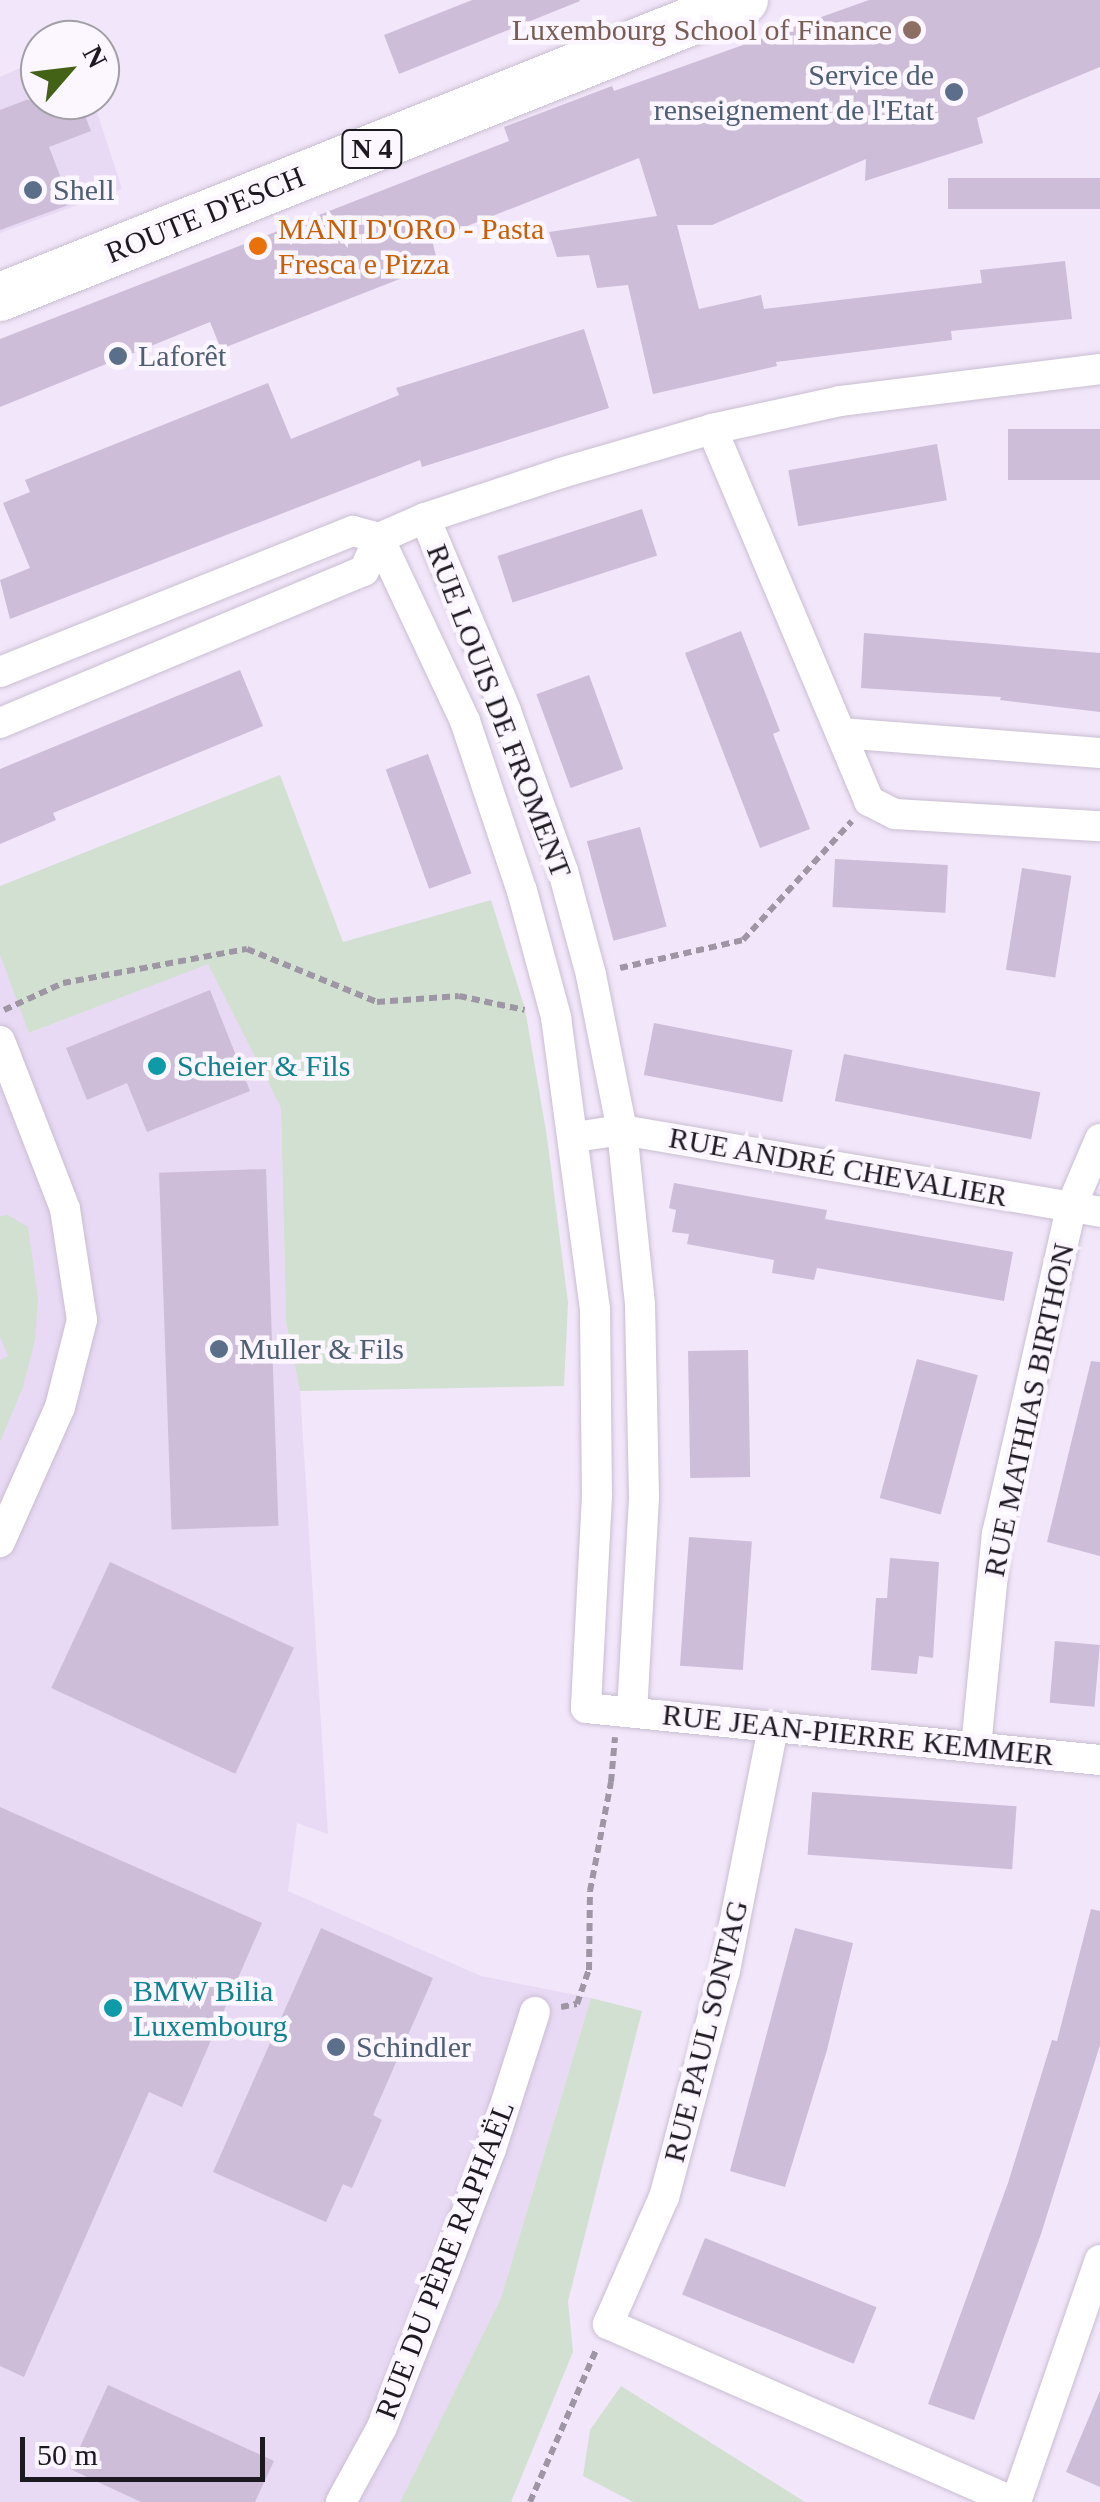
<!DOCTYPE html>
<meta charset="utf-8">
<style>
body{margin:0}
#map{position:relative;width:1100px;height:2502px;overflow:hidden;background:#f2e6fa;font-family:Georgia,serif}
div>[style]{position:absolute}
.built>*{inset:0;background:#e8d9f4}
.green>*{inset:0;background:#d1e0d0}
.building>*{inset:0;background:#cdbdd8;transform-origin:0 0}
.path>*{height:6px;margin-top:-3px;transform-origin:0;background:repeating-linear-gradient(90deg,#9f96a5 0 8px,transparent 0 13px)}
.roads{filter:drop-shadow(0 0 2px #c9bed1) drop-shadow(0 0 2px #c9bed1)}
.minor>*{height:30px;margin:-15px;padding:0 15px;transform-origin:15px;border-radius:15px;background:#fff}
.primary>*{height:48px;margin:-24px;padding:0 24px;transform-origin:24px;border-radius:24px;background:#fff}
.dots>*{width:28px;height:28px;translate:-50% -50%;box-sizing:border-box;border:5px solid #fbf6ff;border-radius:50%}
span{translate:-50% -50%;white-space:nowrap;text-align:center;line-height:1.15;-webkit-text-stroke:9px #fbf6ff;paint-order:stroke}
.shield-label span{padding:2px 8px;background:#fbf6ff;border:2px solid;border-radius:8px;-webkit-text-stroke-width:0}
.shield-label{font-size:28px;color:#1d1920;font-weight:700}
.education-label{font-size:30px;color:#785e54}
.right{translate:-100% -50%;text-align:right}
.service-label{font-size:30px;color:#4e5e75}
.left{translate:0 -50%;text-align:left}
.street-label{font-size:30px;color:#1d1920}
.food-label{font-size:30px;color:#c56008}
.culture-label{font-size:30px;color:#0d838f}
.north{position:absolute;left:20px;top:20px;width:100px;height:100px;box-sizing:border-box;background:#fbf6ff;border:2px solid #a29ea6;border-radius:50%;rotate:62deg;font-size:28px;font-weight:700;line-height:40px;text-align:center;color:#1d1920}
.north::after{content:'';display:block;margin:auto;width:35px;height:45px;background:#436216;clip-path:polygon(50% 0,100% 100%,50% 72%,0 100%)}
.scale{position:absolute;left:20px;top:2437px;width:245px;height:45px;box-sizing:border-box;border:5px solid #1d1920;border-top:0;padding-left:12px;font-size:30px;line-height:35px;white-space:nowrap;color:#1d1920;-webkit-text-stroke:8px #fbf6ff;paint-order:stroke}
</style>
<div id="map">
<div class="built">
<i style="clip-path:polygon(40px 59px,40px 100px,93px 100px,122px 189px,0 233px,0 77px)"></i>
<i style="clip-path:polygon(0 955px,30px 1033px,208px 963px,281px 1108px,286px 1322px,300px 1391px,328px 1834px,297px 1823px,288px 1891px,481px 1976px,591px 1998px,501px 2298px,400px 2502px,0 2502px)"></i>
</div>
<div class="green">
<i style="clip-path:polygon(280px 775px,343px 942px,491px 900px,525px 1009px,547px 1137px,568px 1303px,564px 1386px,300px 1391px,286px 1322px,281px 1108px,208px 964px,29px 1033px,0 955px,0 886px)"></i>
<i style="clip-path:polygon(8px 1215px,28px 1227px,38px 1299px,35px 1340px,23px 1387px,0 1442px,0 1360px,8px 1356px,0 1336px,0 1216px)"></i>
<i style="clip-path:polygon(591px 1998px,642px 2011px,568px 2301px,573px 2352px,511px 2502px,400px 2502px,501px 2298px)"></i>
<i style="clip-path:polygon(621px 2386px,805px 2502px,633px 2502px,583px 2476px,590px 2430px)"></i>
</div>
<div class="building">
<i style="clip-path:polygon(472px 0,579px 0,580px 1px,399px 74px,384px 35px)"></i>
<i style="clip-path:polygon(869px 0,1100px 0,1100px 67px,977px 118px,983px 143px,865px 181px,866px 159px,712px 225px,677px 225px,699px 309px,761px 295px,764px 309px,982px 283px,980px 270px,1065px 261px,1072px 319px,951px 331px,952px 340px,776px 362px,777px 366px,653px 394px,628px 285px,597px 288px,589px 255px,557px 257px,549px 232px,657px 216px,639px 158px,432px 240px,438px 264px,221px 349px,210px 322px,0 407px,0 339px,509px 141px,504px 127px,612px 86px,614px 91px)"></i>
<i style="clip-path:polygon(26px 100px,79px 100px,91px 131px,49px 147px,71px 204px,0 230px,0 110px)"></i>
<i style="left:1100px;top:178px;width:31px;height:152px;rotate:90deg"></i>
<i style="clip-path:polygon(584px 329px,609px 408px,422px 467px,420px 460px,10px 619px,0 580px,30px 568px,3px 503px,30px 492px,25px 480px,268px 383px,291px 439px,399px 395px,396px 388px)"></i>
<i style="left:1100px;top:429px;width:51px;height:92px;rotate:90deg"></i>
<i style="left:937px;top:444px;width:57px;height:151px;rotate:80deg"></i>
<i style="left:642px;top:509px;width:49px;height:152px;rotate:72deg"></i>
<i style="clip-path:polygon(741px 631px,780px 731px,773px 734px,810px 829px,760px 848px,685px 653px)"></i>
<i style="clip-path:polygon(864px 633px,1100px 653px,1100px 712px,1000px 700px,1001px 697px,861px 688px)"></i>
<i style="clip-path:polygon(240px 670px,263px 726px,53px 813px,56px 820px,0 844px,0 769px)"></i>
<i style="left:589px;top:675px;width:100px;height:56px;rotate:70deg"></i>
<i style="left:428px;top:754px;width:127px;height:45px;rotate:70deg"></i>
<i style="left:640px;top:827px;width:103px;height:55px;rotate:75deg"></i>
<i style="left:835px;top:859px;width:113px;height:48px;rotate:3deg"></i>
<i style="left:1022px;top:868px;width:50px;height:103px;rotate:9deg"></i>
<i style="clip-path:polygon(210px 990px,250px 1091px,147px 1132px,127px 1083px,87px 1100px,66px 1048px)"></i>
<i style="left:654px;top:1023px;width:141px;height:53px;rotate:11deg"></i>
<i style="left:844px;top:1054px;width:200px;height:48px;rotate:11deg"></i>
<i style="left:266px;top:1169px;width:357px;height:107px;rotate:88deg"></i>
<i style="clip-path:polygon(674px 1183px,827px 1210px,825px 1219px,1013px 1252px,1004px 1301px,817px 1268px,814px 1280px,772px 1273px,774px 1260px,687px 1244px,689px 1234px,672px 1232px,676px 1210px,669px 1208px)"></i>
<i style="left:748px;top:1350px;width:127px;height:60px;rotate:89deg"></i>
<i style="left:917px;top:1359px;width:63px;height:144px;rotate:15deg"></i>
<i style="clip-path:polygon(1091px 1361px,1100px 1362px,1100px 1556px,1047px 1542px)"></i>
<i style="left:689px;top:1537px;width:63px;height:129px;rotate:4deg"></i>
<i style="clip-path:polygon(890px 1558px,939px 1562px,933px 1658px,919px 1656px,917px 1674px,871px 1670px,876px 1598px,887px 1598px)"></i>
<i style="left:110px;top:1562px;width:203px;height:139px;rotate:25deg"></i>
<i style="left:1055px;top:1641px;width:45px;height:62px;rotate:5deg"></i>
<i style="left:812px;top:1792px;width:205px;height:63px;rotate:4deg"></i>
<i style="clip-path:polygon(0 1807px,262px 1923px,182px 2107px,149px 2092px,24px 2377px,0 2366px)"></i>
<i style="clip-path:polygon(1091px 1909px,1100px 1911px,1100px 2045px,1041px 2234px,974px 2420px,928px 2404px,1008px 2183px,1052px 2040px,1057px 2041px)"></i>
<i style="clip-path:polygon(321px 1928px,433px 1978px,373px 2115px,382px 2120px,352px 2188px,343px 2184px,326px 2222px,213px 2172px)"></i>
<i style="clip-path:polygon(795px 1928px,853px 1943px,827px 2050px,785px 2187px,730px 2171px)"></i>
<i style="left:705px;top:2238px;width:185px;height:61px;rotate:22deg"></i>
<i style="clip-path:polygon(108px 2385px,274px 2461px,255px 2502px,141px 2502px,70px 2469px)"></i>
<i style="clip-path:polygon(1100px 2391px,1100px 2487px,1066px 2472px)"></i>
</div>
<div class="path">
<i style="left:620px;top:968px;width:126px;rotate:-12.8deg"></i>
<i style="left:743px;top:940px;width:161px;rotate:-47.5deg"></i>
<i style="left:4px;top:1010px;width:65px;rotate:-24.6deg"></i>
<i style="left:63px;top:983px;width:187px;rotate:-10.5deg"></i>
<i style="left:247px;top:949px;width:140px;rotate:22.2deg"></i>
<i style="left:377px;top:1002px;width:82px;rotate:-4.2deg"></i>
<i style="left:459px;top:996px;width:67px;rotate:12deg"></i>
<i style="left:561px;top:2007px;width:16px;rotate:-11deg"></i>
<i style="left:577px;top:2004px;width:36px;rotate:-71deg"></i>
<i style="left:589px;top:1970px;width:79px;rotate:-89.3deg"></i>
<i style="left:590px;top:1891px;width:111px;rotate:-79.1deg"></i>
<i style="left:611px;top:1782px;width:45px;rotate:-84.9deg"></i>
<i style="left:530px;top:2502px;width:168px;rotate:-66.5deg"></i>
</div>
<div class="roads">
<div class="minor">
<i style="left:712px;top:429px;width:404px;rotate:67.1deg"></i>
<i style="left:869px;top:801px;width:29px;rotate:27deg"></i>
<i style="left:895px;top:814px;width:205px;rotate:3.4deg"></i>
<i style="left:425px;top:518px;width:209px;rotate:67.2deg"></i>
<i style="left:506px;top:711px;width:170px;rotate:70.4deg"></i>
<i style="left:563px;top:871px;width:108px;rotate:74.9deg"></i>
<i style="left:591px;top:975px;width:158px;rotate:78.7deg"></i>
<i style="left:622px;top:1130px;width:176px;rotate:84.1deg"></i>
<i style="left:640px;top:1305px;width:193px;rotate:88.8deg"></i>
<i style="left:644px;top:1498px;width:214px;rotate:93.2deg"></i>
<i style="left:379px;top:538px;width:202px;rotate:64.8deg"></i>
<i style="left:465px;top:721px;width:179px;rotate:71.5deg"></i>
<i style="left:522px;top:891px;width:131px;rotate:74.9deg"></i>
<i style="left:556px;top:1017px;width:295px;rotate:82.4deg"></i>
<i style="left:595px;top:1309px;width:187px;rotate:89.4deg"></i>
<i style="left:597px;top:1496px;width:212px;rotate:93deg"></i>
<i style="left:586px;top:1708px;width:517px;rotate:5.78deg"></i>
<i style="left:0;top:672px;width:380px;rotate:-21.8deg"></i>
<i style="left:353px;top:531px;width:27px;rotate:15deg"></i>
<i style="left:379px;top:538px;width:50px;rotate:-23.5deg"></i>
<i style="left:425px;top:518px;width:143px;rotate:-18.3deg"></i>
<i style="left:561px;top:473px;width:157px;rotate:-16.2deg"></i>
<i style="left:712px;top:429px;width:131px;rotate:-12.3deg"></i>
<i style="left:840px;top:401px;width:262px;rotate:-7deg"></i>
<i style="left:0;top:723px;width:394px;rotate:-22.7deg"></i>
<i style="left:364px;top:571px;width:36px;rotate:-66deg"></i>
<i style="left:841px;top:733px;width:260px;rotate:4.4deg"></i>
<i style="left:0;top:1041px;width:180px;rotate:68.8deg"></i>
<i style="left:65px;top:1209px;width:112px;rotate:81.3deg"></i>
<i style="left:82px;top:1320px;width:90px;rotate:104.2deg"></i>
<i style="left:60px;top:1407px;width:148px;rotate:114deg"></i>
<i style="left:575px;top:1137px;width:48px;rotate:-8.5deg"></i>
<i style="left:622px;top:1130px;width:485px;rotate:9.7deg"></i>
<i style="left:773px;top:1728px;width:247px;rotate:101.2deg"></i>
<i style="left:725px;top:1970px;width:235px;rotate:105deg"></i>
<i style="left:664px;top:2197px;width:139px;rotate:113.8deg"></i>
<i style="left:608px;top:2324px;width:443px;rotate:23.7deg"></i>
<i style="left:976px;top:1747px;width:214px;rotate:-84.4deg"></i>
<i style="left:997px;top:1534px;width:335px;rotate:-77.2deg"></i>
<i style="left:1071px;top:1207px;width:74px;rotate:-66.9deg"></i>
<i style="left:341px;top:2502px;width:85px;rotate:-61.3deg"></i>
<i style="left:382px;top:2427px;width:165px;rotate:-68.3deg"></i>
<i style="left:443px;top:2274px;width:134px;rotate:-69deg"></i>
<i style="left:491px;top:2149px;width:144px;rotate:-72.2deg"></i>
<i style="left:1016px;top:2502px;width:256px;rotate:-70.9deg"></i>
</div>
<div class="primary">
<i style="left:0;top:297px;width:801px;rotate:-21.76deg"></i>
</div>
</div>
<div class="dots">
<i style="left:912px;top:30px;background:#8d6e63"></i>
<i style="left:954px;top:92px;background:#5c6f8a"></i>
<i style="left:33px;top:190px;background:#5c6f8a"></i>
<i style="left:258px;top:246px;background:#e8710a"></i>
<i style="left:118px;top:356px;background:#5c6f8a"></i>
<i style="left:157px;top:1066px;background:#0f9aa8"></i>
<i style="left:219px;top:1349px;background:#5c6f8a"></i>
<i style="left:113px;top:2008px;background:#0f9aa8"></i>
<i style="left:336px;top:2047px;background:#5c6f8a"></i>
</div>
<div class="shield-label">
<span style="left:372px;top:149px">N 4</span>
</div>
<div class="education-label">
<span class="right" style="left:892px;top:30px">Luxembourg School of Finance</span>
</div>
<div class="service-label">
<span class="right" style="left:934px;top:92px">Service de<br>renseignement de l'Etat</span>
<span class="left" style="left:53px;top:190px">Shell</span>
<span class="left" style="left:138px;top:356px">Laforêt</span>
<span class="left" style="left:239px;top:1349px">Muller &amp; Fils</span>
<span class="left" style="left:356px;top:2047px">Schindler</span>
</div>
<div class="street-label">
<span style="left:205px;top:215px;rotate:-22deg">ROUTE D'ESCH</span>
<span style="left:499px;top:711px;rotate:69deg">RUE LOUIS DE FROMENT</span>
<span style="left:838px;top:1167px;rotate:10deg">RUE ANDRÉ CHEVALIER</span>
<span style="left:1029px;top:1410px;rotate:-78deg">RUE MATHIAS BIRTHON</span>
<span style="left:858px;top:1735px;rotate:6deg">RUE JEAN-PIERRE KEMMER</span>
<span style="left:706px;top:2031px;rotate:-76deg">RUE PAUL SONTAG</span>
<span style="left:445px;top:2260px;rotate:-69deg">RUE DU PÈRE RAPHAËL</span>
</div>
<div class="food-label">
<span class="left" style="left:278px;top:246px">MANI D'ORO - Pasta<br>Fresca e Pizza</span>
</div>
<div class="culture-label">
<span class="left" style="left:177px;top:1066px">Scheier &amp; Fils</span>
<span class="left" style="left:133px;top:2008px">BMW Bilia<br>Luxembourg</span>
</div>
<div class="north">N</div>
<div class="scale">50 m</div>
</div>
